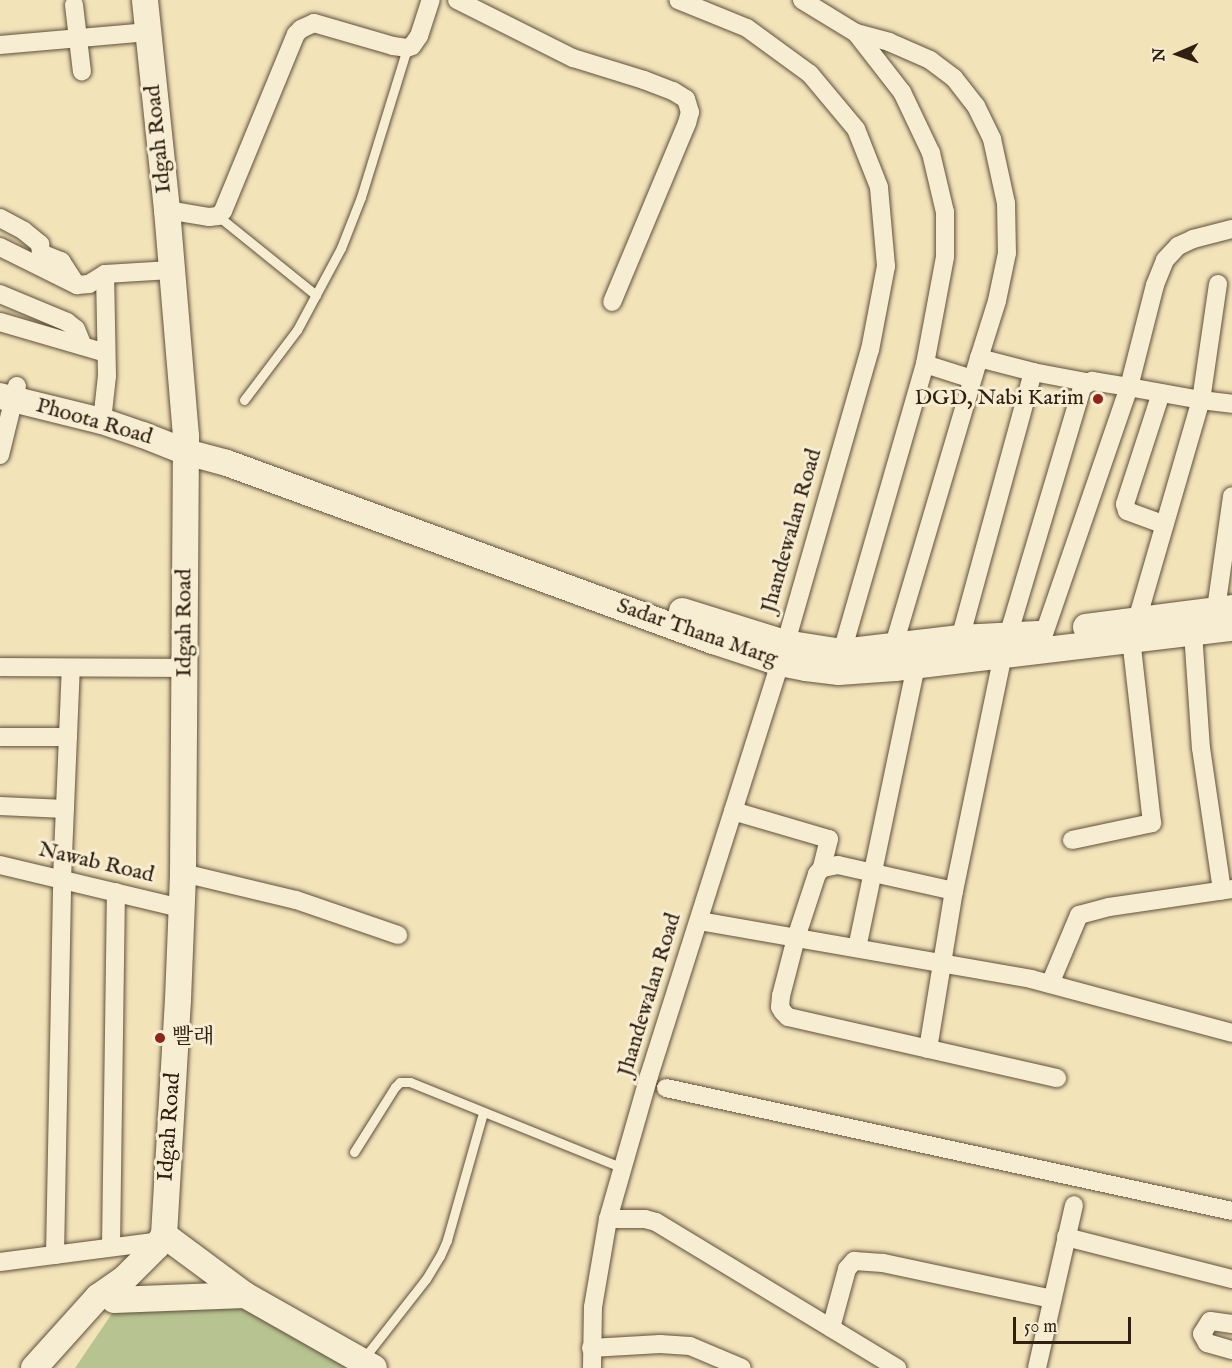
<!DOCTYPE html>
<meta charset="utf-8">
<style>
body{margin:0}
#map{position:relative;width:1232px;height:1368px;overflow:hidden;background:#f2e3b9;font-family:"IM FELL English","Noto Serif KR",serif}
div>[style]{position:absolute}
.green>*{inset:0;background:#b7c491}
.roads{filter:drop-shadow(0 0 2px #60513c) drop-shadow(0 0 2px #60513c)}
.lane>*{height:9px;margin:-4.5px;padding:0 4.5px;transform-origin:4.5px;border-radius:4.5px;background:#f7edd2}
.street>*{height:18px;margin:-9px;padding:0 9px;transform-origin:9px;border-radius:9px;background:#f7edd2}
.secondary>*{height:26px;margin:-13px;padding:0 13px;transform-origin:13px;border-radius:13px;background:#f7edd2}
.dots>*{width:16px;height:16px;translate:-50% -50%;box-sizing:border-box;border:3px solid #f7edd2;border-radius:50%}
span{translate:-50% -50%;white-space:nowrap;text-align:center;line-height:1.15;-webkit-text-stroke:6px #f7edd2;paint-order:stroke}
.street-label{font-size:22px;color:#2f2012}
.poi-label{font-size:22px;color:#2f2012}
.right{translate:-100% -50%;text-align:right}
.left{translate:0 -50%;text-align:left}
.north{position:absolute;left:1148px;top:24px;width:60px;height:60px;-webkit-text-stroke:4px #f7edd2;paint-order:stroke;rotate:268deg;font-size:16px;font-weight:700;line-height:24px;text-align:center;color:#2f2012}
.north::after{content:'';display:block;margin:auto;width:21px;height:27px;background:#2f2012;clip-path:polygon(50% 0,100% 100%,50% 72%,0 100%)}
.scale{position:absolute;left:1013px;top:1317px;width:118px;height:27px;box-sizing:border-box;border:3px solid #2f2012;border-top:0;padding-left:8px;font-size:18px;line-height:21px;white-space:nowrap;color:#2f2012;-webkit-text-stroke:4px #f7edd2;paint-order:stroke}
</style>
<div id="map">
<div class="green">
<i style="clip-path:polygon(251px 1300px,350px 1368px,75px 1368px,115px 1309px)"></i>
</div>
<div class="roads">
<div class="lane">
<i style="left:218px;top:216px;width:126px;rotate:38.9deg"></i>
<i style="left:244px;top:400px;width:88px;rotate:-52.9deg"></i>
<i style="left:297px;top:330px;width:93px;rotate:-61.8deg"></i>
<i style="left:341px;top:248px;width:55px;rotate:-68.6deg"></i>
<i style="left:361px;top:197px;width:156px;rotate:-72.8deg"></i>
<i style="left:354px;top:1152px;width:77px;rotate:-57.8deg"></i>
<i style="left:395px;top:1087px;width:7px;rotate:-45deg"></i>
<i style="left:400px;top:1082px;width:10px"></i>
<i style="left:410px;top:1082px;width:230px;rotate:22deg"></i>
<i style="left:364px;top:1358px;width:100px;rotate:-51.9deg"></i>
<i style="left:426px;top:1279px;width:27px;rotate:-59deg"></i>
<i style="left:440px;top:1256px;width:17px;rotate:-66deg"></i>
<i style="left:447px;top:1240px;width:132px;rotate:-74.2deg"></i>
</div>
<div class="street">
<i style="left:457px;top:0;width:130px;rotate:26.6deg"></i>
<i style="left:573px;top:58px;width:74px;rotate:17.2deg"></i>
<i style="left:644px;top:80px;width:31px;rotate:21deg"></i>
<i style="left:673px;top:91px;width:15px;rotate:32deg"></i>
<i style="left:686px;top:99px;width:14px;rotate:73deg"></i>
<i style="left:690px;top:112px;width:11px;rotate:105deg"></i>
<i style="left:687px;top:123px;width:194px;rotate:112.7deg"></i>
<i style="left:802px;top:0;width:63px;rotate:31.4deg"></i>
<i style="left:856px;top:33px;width:75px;rotate:52.1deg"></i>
<i style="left:902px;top:92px;width:68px;rotate:64.6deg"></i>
<i style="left:931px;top:153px;width:61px;rotate:76.7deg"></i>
<i style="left:945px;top:212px;width:45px;rotate:90deg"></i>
<i style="left:945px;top:257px;width:109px;rotate:100.6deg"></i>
<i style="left:925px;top:364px;width:300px;rotate:106.1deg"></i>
<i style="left:74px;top:5px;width:67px;rotate:83.2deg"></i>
<i style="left:856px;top:33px;width:34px;rotate:15deg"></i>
<i style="left:889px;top:42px;width:45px;rotate:23.7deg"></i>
<i style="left:930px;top:60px;width:30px;rotate:37deg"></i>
<i style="left:954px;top:78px;width:36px;rotate:52deg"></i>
<i style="left:976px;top:106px;width:37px;rotate:64deg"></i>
<i style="left:992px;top:139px;width:66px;rotate:77.7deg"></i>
<i style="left:1006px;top:203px;width:50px;rotate:88.9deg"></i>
<i style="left:1007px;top:253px;width:49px;rotate:101.8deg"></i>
<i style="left:997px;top:301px;width:60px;rotate:107.5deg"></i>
<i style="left:0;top:45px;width:149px;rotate:-5deg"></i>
<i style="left:167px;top:210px;width:43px;rotate:9.5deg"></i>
<i style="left:209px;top:217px;width:9px;rotate:-6deg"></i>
<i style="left:218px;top:216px;width:7px;rotate:-45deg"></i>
<i style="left:223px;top:211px;width:191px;rotate:-67.6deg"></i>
<i style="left:296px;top:34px;width:7px;rotate:-45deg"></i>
<i style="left:301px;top:29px;width:14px;rotate:-25deg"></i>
<i style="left:314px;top:23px;width:82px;rotate:16.2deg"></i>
<i style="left:393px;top:46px;width:14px;rotate:8deg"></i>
<i style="left:407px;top:48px;width:5px;rotate:-22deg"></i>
<i style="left:412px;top:46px;width:12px;rotate:-55deg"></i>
<i style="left:419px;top:36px;width:38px;rotate:-72deg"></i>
<i style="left:0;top:218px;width:27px;rotate:28deg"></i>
<i style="left:24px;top:231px;width:21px;rotate:39deg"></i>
<i style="left:40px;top:244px;width:9px;rotate:84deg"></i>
<i style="left:41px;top:253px;width:22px;rotate:22deg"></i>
<i style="left:61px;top:261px;width:27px;rotate:57deg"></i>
<i style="left:0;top:247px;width:86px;rotate:26.3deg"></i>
<i style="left:77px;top:285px;width:12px;rotate:-5deg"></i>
<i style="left:89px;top:284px;width:19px;rotate:-32deg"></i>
<i style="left:105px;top:274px;width:66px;rotate:-3.5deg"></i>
<i style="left:1218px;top:284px;width:117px;rotate:98.3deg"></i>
<i style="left:1201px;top:400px;width:73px;rotate:-169.8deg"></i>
<i style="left:1129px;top:387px;width:105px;rotate:-75.7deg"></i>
<i style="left:1155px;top:285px;width:27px;rotate:-68deg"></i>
<i style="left:1165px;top:260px;width:19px;rotate:-47deg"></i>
<i style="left:1178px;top:246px;width:17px;rotate:-25deg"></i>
<i style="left:1193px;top:239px;width:40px;rotate:-14.4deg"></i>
<i style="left:0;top:294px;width:73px;rotate:22.7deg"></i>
<i style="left:67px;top:322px;width:11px;rotate:38deg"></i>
<i style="left:76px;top:329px;width:18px;rotate:68deg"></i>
<i style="left:0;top:322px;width:110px;rotate:16.3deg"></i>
<i style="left:925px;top:364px;width:49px;rotate:17.7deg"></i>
<i style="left:1033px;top:372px;width:54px;rotate:10.7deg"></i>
<i style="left:1161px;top:393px;width:117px;rotate:108deg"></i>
<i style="left:1125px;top:504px;width:7px;rotate:74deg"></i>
<i style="left:1127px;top:511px;width:40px;rotate:20.2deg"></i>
<i style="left:102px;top:421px;width:45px;rotate:-83.7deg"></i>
<i style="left:107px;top:376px;width:102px;rotate:-91.1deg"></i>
<i style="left:0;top:455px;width:71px;rotate:-76.2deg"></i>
<i style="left:1216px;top:609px;width:114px;rotate:-81.9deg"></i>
<i style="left:1137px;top:620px;width:229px;rotate:-73.8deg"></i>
<i style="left:1201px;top:400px;width:31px;rotate:7deg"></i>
<i style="left:1193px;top:632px;width:116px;rotate:86.1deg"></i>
<i style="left:1201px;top:748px;width:144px;rotate:81.6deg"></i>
<i style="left:1008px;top:636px;width:260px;rotate:-73.4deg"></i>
<i style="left:1082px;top:387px;width:12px;rotate:-31deg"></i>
<i style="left:1092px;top:381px;width:37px;rotate:9deg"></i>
<i style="left:1129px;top:387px;width:261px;rotate:109deg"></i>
<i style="left:893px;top:648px;width:302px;rotate:-73.5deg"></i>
<i style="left:979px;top:358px;width:56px;rotate:14.5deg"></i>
<i style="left:1033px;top:372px;width:276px;rotate:105.3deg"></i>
<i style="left:0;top:667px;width:184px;rotate:0.3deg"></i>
<i style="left:0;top:737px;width:68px"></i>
<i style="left:0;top:806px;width:65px;rotate:2.6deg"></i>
<i style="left:733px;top:811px;width:100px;rotate:16.3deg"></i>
<i style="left:829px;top:839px;width:30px;rotate:104deg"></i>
<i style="left:1072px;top:840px;width:82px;rotate:-12deg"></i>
<i style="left:1152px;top:823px;width:185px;rotate:-96.5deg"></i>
<i style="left:0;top:865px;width:185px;rotate:13.4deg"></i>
<i style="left:183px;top:873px;width:116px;rotate:13.4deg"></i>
<i style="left:296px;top:900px;width:108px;rotate:18.9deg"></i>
<i style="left:954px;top:891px;width:119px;rotate:-167.4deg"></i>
<i style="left:838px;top:865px;width:16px;rotate:169deg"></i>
<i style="left:822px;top:868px;width:8px;rotate:130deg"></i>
<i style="left:817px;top:874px;width:67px;rotate:108.2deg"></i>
<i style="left:796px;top:938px;width:60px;rotate:104.5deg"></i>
<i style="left:781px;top:996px;width:11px;rotate:95deg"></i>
<i style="left:780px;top:1007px;width:6px;rotate:59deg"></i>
<i style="left:783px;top:1012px;width:7px;rotate:45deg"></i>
<i style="left:788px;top:1017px;width:276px;rotate:12.8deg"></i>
<i style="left:699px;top:921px;width:337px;rotate:9.9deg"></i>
<i style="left:1031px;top:979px;width:208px;rotate:15deg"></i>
<i style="left:857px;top:948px;width:289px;rotate:-78.2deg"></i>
<i style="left:1050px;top:984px;width:75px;rotate:-67.2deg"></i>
<i style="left:1079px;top:915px;width:31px;rotate:-15deg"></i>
<i style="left:1109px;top:907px;width:124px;rotate:-8.3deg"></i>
<i style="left:928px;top:1049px;width:160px;rotate:-80.7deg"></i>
<i style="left:954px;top:891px;width:242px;rotate:-78.3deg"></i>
<i style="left:666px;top:1088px;width:579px;rotate:12.26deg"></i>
<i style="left:608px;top:1219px;width:37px"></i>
<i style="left:645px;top:1219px;width:11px;rotate:15deg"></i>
<i style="left:656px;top:1222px;width:282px;rotate:31.2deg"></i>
<i style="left:1066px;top:1237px;width:171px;rotate:14.2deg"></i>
<i style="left:111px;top:1247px;width:355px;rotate:-89.2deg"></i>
<i style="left:55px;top:1255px;width:376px;rotate:-88.9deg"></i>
<i style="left:62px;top:879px;width:211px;rotate:-87.6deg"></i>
<i style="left:0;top:1262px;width:163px;rotate:-7.4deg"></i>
<i style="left:1232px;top:1324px;width:22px;rotate:-172deg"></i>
<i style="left:1210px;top:1321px;width:15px;rotate:122deg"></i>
<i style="left:1202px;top:1334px;width:10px;rotate:61deg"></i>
<i style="left:1207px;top:1343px;width:26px;rotate:16deg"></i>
<i style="left:831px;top:1328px;width:61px;rotate:-74.8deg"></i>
<i style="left:847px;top:1269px;width:11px;rotate:-49deg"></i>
<i style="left:854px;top:1261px;width:29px;rotate:4deg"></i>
<i style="left:883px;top:1263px;width:173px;rotate:12deg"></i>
<i style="left:591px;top:1348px;width:69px;rotate:-3.3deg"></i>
<i style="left:660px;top:1344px;width:30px;rotate:4deg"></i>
<i style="left:690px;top:1346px;width:56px;rotate:22.9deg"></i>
<i style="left:592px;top:1368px;width:61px;rotate:-89.1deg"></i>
<i style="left:593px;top:1307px;width:89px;rotate:-80.3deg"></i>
<i style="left:608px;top:1219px;width:149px;rotate:-74deg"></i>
<i style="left:649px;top:1076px;width:433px;rotate:-72.4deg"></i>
<i style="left:780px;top:663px;width:326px;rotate:-74deg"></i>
<i style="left:870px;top:350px;width:86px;rotate:-79.2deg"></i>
<i style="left:886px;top:266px;width:79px;rotate:-95.1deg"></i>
<i style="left:879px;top:187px;width:62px;rotate:-111.6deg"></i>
<i style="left:856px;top:129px;width:72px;rotate:-129.9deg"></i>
<i style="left:810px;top:74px;width:78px;rotate:-143.9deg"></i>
<i style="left:747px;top:28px;width:74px;rotate:-157.9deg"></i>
<i style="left:1037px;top:1368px;width:167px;rotate:-77.2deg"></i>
</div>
<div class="secondary">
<i style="left:0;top:396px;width:105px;rotate:13.8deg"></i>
<i style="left:102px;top:421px;width:43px;rotate:18.9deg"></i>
<i style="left:143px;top:435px;width:46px;rotate:21.6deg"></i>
<i style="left:186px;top:452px;width:42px;rotate:15deg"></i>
<i style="left:227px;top:463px;width:518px;rotate:20.12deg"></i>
<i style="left:713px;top:641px;width:71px;rotate:18.2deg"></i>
<i style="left:780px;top:663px;width:26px;rotate:11deg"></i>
<i style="left:806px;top:668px;width:33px;rotate:7deg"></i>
<i style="left:839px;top:672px;width:56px;rotate:-4.1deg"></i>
<i style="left:895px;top:668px;width:339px;rotate:-6.8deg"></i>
<i style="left:682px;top:611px;width:108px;rotate:17.3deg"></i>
<i style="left:785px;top:643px;width:58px;rotate:9deg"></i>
<i style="left:842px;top:652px;width:119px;rotate:-6.8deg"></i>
<i style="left:960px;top:638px;width:78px;rotate:-2.9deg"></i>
<i style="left:1086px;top:627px;width:147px;rotate:-7.4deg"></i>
<i style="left:164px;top:1235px;width:101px;rotate:36.5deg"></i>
<i style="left:245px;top:1295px;width:148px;rotate:29.5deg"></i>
<i style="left:114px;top:1300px;width:131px;rotate:-2.2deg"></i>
<i style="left:34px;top:1368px;width:96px;rotate:-48deg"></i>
<i style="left:98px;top:1297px;width:32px;rotate:-35deg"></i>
<i style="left:124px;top:1279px;width:47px;rotate:-45deg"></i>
<i style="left:157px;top:1246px;width:13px;rotate:-58deg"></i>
<i style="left:164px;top:1235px;width:235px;rotate:-86.6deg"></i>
<i style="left:178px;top:1000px;width:127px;rotate:-87.7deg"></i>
<i style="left:183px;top:873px;width:437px;rotate:-89.6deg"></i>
<i style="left:186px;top:436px;width:227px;rotate:-94.8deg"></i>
<i style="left:167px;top:210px;width:211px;rotate:-96deg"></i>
</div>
</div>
<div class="dots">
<i style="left:1098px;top:399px;background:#8f2418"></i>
<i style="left:160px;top:1038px;background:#8f2418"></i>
</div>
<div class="street-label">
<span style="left:159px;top:139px;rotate:-96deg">Idgah Road</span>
<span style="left:94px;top:422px;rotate:16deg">Phoota Road</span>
<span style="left:792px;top:531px;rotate:-74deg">Jhandewalan Road</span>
<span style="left:185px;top:623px;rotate:-90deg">Idgah Road</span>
<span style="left:697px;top:633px;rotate:19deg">Sadar Thana Marg</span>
<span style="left:96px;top:863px;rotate:13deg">Nawab Road</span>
<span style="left:650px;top:995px;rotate:-73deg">Jhandewalan Road</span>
<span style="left:170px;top:1127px;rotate:-86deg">Idgah Road</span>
</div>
<div class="poi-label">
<span class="right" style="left:1084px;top:399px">DGD, Nabi Karim</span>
<span class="left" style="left:172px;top:1038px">빨래</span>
</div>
<div class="north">N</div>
<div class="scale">50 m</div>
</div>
